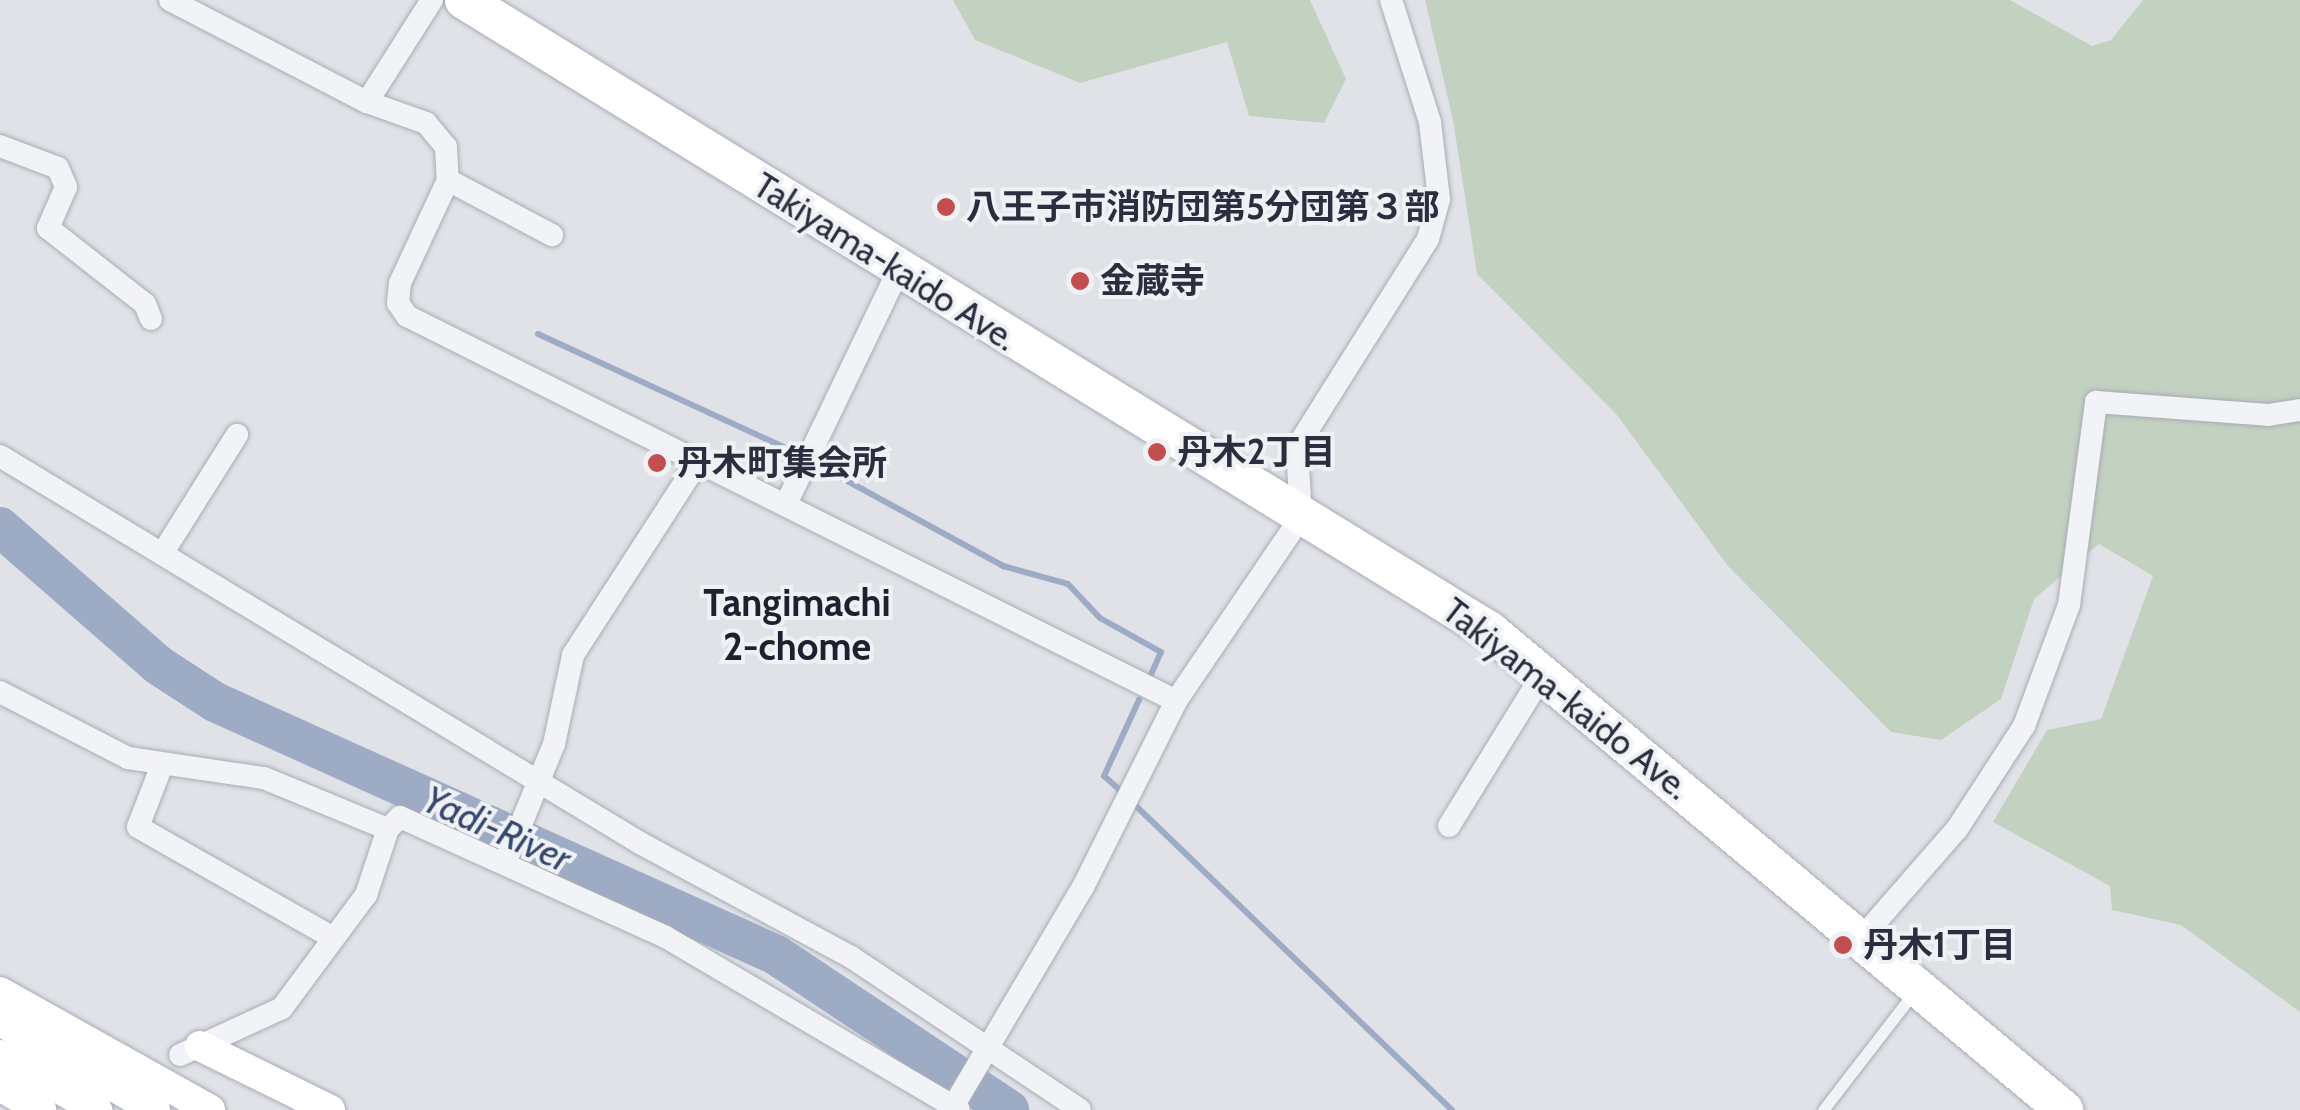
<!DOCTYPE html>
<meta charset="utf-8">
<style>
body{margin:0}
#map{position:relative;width:2300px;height:1110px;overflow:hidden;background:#e0e2e8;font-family:Cabin,"Noto Sans JP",sans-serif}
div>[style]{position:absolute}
.green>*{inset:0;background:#c3d1c1}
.stream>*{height:6px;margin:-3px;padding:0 3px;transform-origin:3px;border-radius:3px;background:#9dabc5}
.river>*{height:40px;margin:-20px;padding:0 20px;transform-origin:20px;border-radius:20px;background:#9dabc5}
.roads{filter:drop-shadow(0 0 2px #a9acb5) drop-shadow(0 0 2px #a9acb5)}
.service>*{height:11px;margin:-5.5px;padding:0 5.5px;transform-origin:5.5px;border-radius:5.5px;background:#f2f3f6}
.minor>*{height:22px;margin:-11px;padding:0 11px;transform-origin:11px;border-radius:11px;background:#f2f3f6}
.secondary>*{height:30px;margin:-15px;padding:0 15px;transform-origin:15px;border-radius:15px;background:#fff}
.trunk>*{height:38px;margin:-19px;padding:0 19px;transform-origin:19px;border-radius:19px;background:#fff}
.dots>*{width:28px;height:28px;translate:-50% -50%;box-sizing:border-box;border:5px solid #eff1f5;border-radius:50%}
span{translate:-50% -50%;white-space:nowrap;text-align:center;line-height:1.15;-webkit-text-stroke:8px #eff1f5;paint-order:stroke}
.poi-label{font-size:35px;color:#2a2e3e;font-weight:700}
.left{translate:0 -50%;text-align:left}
.street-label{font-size:35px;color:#2a2e3e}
.neighbourhood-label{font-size:38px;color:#1c202f;font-weight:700}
.water-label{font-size:38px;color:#37486f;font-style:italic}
</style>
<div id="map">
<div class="green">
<i style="clip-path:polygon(953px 0,1310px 0,1346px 79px,1324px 123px,1249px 116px,1227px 42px,1080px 83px,975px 40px)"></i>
<i style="clip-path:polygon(1425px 0,2010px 0,2092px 46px,2111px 40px,2143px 0,2300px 0,2300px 1012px,2181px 925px,2112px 910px,2110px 886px,1993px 822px,2047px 730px,2101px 719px,2153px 576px,2099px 544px,2034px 599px,2001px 699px,1941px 740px,1891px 732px,1728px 566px,1617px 415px,1477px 274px,1453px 120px)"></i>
</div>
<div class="stream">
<i style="left:538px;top:334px;width:289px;rotate:24.7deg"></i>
<i style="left:818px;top:465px;width:211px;rotate:28.6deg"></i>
<i style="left:1003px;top:566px;width:67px;rotate:15.5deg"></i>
<i style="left:1068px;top:584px;width:47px;rotate:46.7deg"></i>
<i style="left:1100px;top:618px;width:70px;rotate:29.1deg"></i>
<i style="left:1161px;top:652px;width:32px;rotate:114deg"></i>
<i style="left:1123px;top:793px;width:25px;rotate:-138deg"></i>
<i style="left:1104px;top:776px;width:84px;rotate:-65.3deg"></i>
<i style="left:1134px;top:804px;width:441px;rotate:43.9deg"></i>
</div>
<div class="river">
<i style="left:0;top:527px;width:210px;rotate:41.1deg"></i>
<i style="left:158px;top:665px;width:68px;rotate:33deg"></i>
<i style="left:215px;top:702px;width:615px;rotate:24.27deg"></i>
<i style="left:776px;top:955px;width:280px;rotate:33.6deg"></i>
</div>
<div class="roads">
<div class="service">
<i style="left:1823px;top:1110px;width:150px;rotate:-52.3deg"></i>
</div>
<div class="minor">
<i style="left:170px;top:0;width:222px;rotate:27.4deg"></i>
<i style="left:367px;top:102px;width:63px;rotate:19.6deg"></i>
<i style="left:426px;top:123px;width:31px;rotate:50deg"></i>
<i style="left:446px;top:147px;width:33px;rotate:87deg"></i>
<i style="left:448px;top:180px;width:114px;rotate:115deg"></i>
<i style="left:400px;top:283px;width:20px;rotate:96deg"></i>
<i style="left:398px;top:303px;width:16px;rotate:55deg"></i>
<i style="left:407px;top:316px;width:860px;rotate:26.59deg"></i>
<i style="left:367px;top:102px;width:121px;rotate:-57.5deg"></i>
<i style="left:0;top:146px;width:62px;rotate:20.8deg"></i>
<i style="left:58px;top:168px;width:21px;rotate:67deg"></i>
<i style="left:66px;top:187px;width:45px;rotate:113.7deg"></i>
<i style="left:48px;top:228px;width:123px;rotate:38.1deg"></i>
<i style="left:145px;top:304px;width:16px;rotate:68deg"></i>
<i style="left:448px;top:180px;width:118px;rotate:27.9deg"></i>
<i style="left:0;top:456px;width:748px;rotate:31.16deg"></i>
<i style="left:640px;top:843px;width:240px;rotate:28.4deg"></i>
<i style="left:851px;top:957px;width:275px;rotate:33.7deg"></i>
<i style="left:787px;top:502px;width:256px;rotate:-64.3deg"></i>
<i style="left:162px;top:554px;width:141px;rotate:-57.8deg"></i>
<i style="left:0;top:692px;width:144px;rotate:27.3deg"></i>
<i style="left:128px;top:758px;width:137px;rotate:8.4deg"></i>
<i style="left:264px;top:778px;width:134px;rotate:22.4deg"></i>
<i style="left:162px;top:765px;width:66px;rotate:111.2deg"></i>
<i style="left:138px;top:827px;width:221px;rotate:29.6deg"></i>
<i style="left:1449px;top:826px;width:179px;rotate:-58.3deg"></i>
<i style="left:505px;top:863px;width:129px;rotate:-67.6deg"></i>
<i style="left:554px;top:744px;width:91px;rotate:-77.9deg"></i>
<i style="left:573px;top:655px;width:232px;rotate:-57.1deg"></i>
<i style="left:1860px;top:940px;width:147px;rotate:-48.9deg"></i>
<i style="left:1957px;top:829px;width:123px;rotate:-57deg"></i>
<i style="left:2024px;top:726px;width:129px;rotate:-69.6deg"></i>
<i style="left:2069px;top:605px;width:205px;rotate:-82.4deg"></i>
<i style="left:2096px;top:402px;width:172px;rotate:4.3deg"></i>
<i style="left:2268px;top:415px;width:32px;rotate:-9deg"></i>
<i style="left:180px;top:1055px;width:112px;rotate:-24.7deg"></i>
<i style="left:282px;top:1008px;width:141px;rotate:-53.4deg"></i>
<i style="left:366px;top:895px;width:70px;rotate:-71.6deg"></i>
<i style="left:388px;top:829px;width:17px;rotate:-45deg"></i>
<i style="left:400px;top:817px;width:290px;rotate:24.3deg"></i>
<i style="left:664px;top:936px;width:342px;rotate:30.5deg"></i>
<i style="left:951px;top:1110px;width:261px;rotate:-59.4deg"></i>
<i style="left:1084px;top:885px;width:206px;rotate:-63.4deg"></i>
<i style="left:1176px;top:701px;width:222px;rotate:-55.8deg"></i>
<i style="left:1301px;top:517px;width:70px;rotate:-93.3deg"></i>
<i style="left:1297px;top:447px;width:246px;rotate:-57.8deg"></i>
<i style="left:1428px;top:239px;width:41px;rotate:-74.6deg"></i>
<i style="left:1439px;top:199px;width:78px;rotate:-96.7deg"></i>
<i style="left:1430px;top:122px;width:128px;rotate:-107.7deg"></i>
</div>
<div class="secondary">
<i style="left:0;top:992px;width:241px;rotate:29.3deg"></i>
<i style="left:0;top:1021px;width:179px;rotate:29.9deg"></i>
<i style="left:200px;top:1046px;width:145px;rotate:26.2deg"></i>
<i style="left:0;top:1055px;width:112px;rotate:29.6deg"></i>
<i style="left:0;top:1086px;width:48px;rotate:30.3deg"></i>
</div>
<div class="trunk">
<i style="left:464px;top:0;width:1205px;rotate:31.59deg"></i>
<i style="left:1490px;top:631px;width:748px;rotate:39.84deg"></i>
</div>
</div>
<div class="dots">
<i style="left:946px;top:207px;background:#c44d4f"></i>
<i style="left:1080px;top:281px;background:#c44d4f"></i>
<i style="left:1157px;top:452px;background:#c44d4f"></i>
<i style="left:657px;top:463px;background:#c44d4f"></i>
<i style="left:1843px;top:945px;background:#c44d4f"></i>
</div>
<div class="poi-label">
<span class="left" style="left:966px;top:207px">八王子市消防団第5分団第３部</span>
<span class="left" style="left:1100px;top:281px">金蔵寺</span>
<span class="left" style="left:1177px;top:452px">丹木2丁目</span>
<span class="left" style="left:677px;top:463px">丹木町集会所</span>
<span class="left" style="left:1863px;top:945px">丹木1丁目</span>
</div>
<div class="street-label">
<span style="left:885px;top:262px;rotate:32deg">Takiyama-kaido Ave.</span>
<span style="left:1566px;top:699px;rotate:38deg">Takiyama-kaido Ave.</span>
</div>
<div class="neighbourhood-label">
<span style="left:797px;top:625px">Tangimachi<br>2-chome</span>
</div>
<div class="water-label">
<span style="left:497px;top:829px;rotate:24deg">Yadi-River</span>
</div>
</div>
